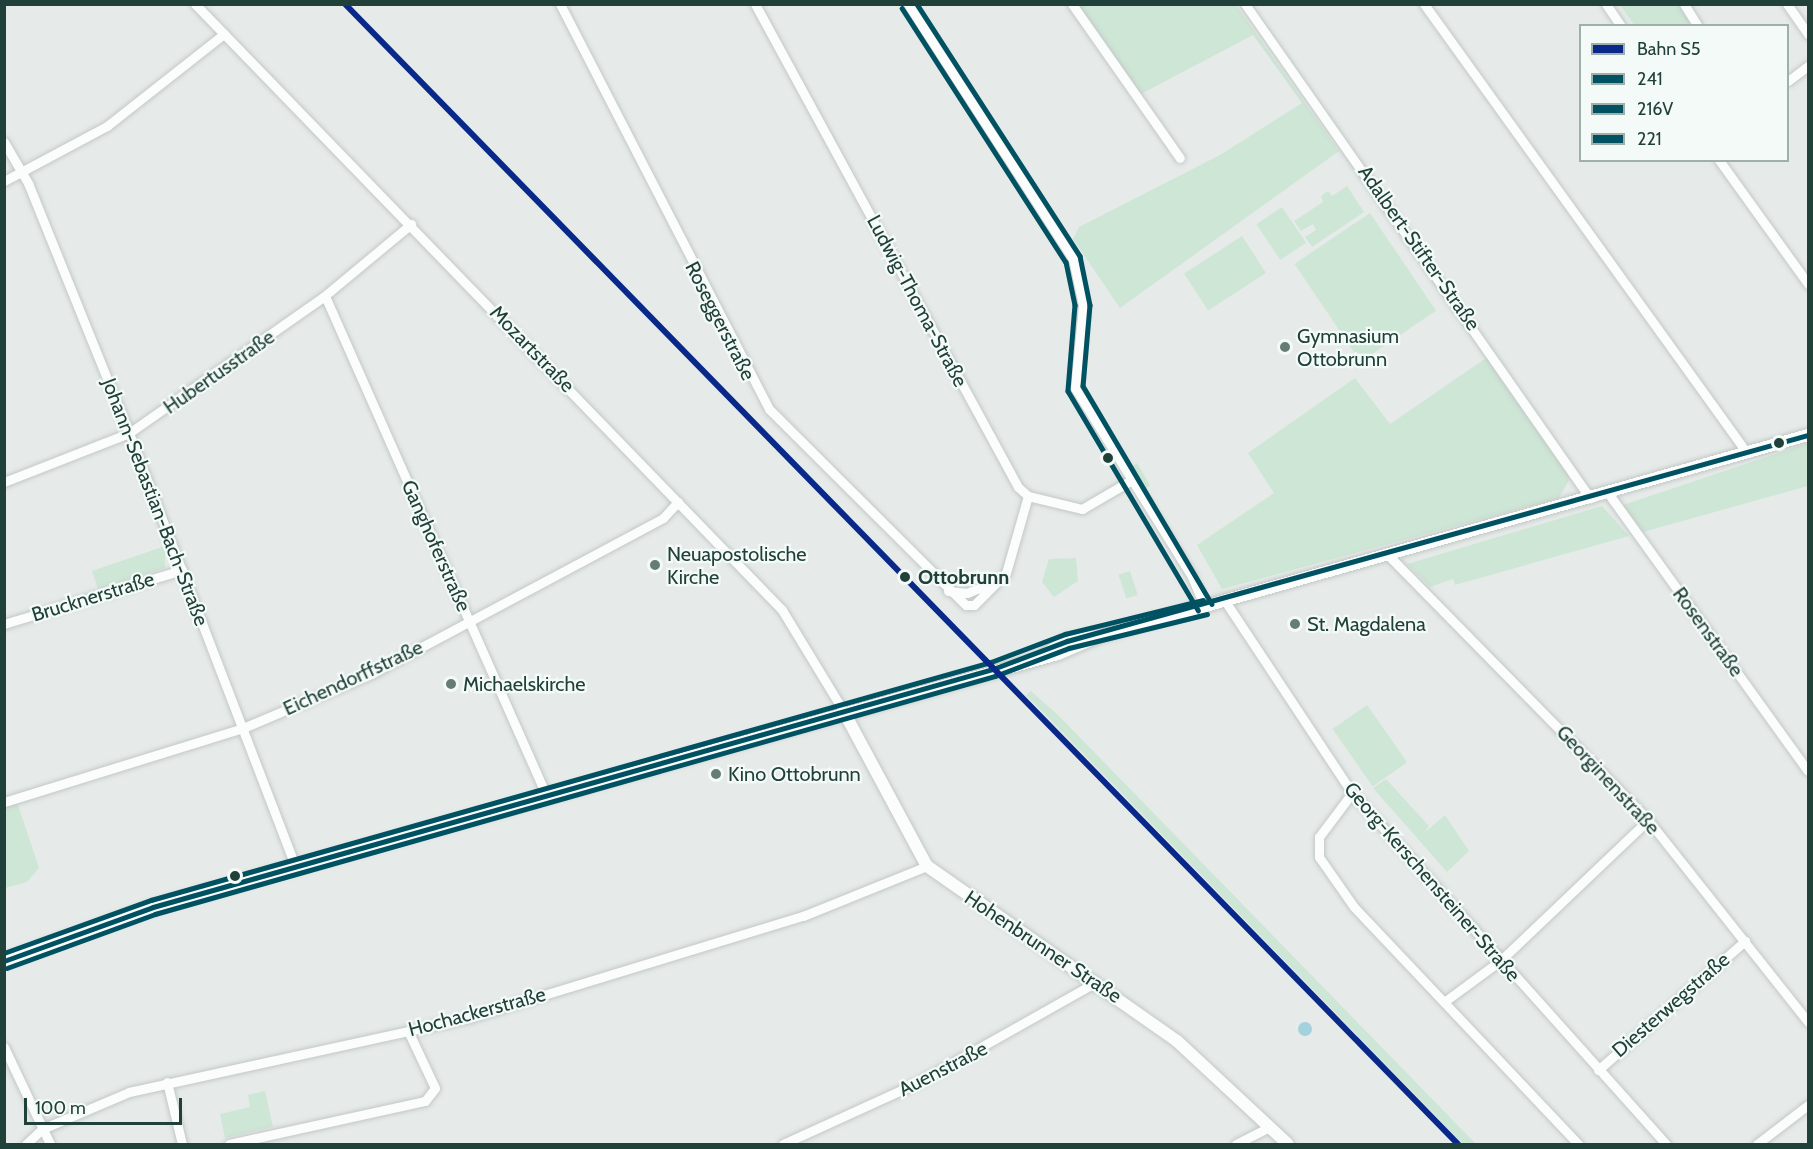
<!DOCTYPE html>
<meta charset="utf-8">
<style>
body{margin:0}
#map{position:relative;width:1813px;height:1149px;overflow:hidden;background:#e6ebe9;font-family:Cabin,sans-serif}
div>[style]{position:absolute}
.green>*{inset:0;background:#cee6d6;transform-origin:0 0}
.water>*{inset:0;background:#a3d2dd}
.round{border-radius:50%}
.roads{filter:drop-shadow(0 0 2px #c3c8c6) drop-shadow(0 0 2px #c3c8c6)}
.minor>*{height:9px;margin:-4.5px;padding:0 4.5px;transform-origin:4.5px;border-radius:4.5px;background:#fbfcfc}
.tertiary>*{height:12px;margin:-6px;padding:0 6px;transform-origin:6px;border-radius:6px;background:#fbfcfc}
.bus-1>*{height:4.5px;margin:-2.25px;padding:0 2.25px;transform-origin:2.25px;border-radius:2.25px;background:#005262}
.bus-2>*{height:4.5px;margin:-2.25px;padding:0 2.25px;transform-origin:2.25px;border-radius:2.25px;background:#005262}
.bus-3>*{height:4.5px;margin:-2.25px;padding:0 2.25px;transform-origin:2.25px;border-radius:2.25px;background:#005262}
.rail-1>*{height:6px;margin:-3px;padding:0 3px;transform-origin:3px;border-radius:3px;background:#08298a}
.dots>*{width:16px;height:16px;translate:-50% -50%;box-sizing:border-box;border:3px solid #f4faf7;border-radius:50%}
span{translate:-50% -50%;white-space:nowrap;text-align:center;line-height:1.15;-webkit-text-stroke:4.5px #f4faf7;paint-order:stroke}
.street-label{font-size:20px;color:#20413a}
.poi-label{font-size:20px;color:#20413a}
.left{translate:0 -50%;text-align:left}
.stop-label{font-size:20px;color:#20413a;font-weight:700}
.frame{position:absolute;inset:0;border:6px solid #20413a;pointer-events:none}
.legend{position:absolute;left:1579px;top:24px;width:210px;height:138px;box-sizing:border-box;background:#f4faf7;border:2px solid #9fb0ab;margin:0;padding:8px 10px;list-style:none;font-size:18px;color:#20413a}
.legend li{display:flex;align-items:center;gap:12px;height:30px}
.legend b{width:30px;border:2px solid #9fb0ab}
.scale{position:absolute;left:24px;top:1098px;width:158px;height:27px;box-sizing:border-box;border:3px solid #20413a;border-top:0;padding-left:8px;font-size:18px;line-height:21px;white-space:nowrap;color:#20413a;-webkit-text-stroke:4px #f4faf7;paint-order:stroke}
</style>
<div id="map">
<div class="green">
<i style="clip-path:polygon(1077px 5px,1236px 5px,1339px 151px,1120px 308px,1073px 239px,1079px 227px,1220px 155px,1302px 103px,1253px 35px,1141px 94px)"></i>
<i style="clip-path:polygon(1620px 5px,1679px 5px,1693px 25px,1634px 25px)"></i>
<i style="clip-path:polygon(1347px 186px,1364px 212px,1312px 247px,1305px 237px,1316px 230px,1313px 224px,1301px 231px,1294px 221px,1323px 202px,1321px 196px,1328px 191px,1332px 196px)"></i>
<i style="left:1282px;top:207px;width:43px;height:31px;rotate:56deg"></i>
<i style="left:1370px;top:213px;width:118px;height:91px;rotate:56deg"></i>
<i style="left:1242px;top:236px;width:44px;height:69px;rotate:57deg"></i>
<i style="clip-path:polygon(1489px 356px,1566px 467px,1569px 480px,1559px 498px,1222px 589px,1197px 545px,1274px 493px,1248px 453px,1355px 378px,1390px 424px)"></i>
<i style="clip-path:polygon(1808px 443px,1808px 486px,1643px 532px,1623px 505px)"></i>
<i style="clip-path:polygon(1137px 463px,1150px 485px,1144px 490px,1132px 466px)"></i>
<i style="clip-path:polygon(1602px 506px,1629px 536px,1455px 585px,1453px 579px,1430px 587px,1407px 564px)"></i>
<i style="clip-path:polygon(165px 546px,165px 568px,98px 589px,92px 571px)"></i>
<i style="clip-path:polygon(1076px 558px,1078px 581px,1054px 597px,1042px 582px,1049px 559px)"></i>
<i style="left:1130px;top:571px;width:25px;height:12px;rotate:72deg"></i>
<i style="clip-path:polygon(1031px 691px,1059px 716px,1476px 1144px,1463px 1144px,1026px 695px)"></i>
<i style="left:1367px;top:705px;width:70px;height:42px;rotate:55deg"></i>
<i style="clip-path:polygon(1386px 779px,1429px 826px,1424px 833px,1445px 815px,1469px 851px,1447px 872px,1373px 788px)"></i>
<i style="clip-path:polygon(17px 802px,39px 868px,27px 882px,5px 888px,5px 806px)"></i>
<i style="clip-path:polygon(265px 1091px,273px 1127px,225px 1138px,220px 1114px,250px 1107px,248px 1095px)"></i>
</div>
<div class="water">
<i class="round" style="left:1298px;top:1022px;width:14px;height:14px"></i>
</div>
<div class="roads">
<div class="minor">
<i style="left:195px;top:4px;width:844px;rotate:45.91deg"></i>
<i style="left:782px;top:610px;width:119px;rotate:58.7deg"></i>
<i style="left:560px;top:4px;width:456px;rotate:62.7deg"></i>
<i style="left:769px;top:409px;width:278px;rotate:44.9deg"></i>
<i style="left:966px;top:605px;width:8px"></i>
<i style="left:974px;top:605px;width:45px;rotate:-45deg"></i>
<i style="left:1006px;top:573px;width:80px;rotate:-74.1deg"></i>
<i style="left:755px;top:4px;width:550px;rotate:61.43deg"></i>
<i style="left:1018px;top:487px;width:13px;rotate:42deg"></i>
<i style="left:1028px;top:496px;width:56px;rotate:13.5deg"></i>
<i style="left:1082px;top:509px;width:56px;rotate:-30.3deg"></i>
<i style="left:908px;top:4px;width:304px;rotate:57.1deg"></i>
<i style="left:1073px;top:259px;width:47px;rotate:77.7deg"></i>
<i style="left:1083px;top:305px;width:83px;rotate:95.5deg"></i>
<i style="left:1075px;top:388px;width:222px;rotate:58.2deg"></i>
<i style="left:1192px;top:577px;width:33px;rotate:67deg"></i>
<i style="left:1072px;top:4px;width:188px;rotate:55deg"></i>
<i style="left:1245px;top:4px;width:603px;rotate:55.07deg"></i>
<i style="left:1424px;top:4px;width:553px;rotate:54.27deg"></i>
<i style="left:1606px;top:4px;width:27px;rotate:56deg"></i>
<i style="left:1684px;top:4px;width:26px;rotate:58deg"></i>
<i style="left:1787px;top:4px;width:37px;rotate:55deg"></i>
<i style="left:1788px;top:81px;width:25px;rotate:-37deg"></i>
<i style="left:4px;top:142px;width:48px;rotate:59.7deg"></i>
<i style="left:28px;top:183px;width:270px;rotate:68deg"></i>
<i style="left:129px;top:433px;width:465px;rotate:69deg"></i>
<i style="left:1719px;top:160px;width:153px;rotate:54.3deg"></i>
<i style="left:4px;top:181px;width:117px;rotate:-28.1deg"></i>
<i style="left:107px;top:126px;width:149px;rotate:-38.2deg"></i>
<i style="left:325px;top:296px;width:548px;rotate:66.1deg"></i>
<i style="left:4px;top:482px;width:134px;rotate:-21.4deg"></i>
<i style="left:129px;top:433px;width:236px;rotate:-35deg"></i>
<i style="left:322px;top:298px;width:116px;rotate:-39.7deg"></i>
<i style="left:1608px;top:493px;width:342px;rotate:54.3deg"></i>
<i style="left:1388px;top:555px;width:371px;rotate:45.5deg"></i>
<i style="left:1648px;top:820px;width:258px;rotate:51.6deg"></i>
<i style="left:948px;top:591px;width:19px;rotate:6deg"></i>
<i style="left:967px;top:593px;width:29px;rotate:-22deg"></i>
<i style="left:1225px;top:601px;width:230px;rotate:56.5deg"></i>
<i style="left:1352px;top:793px;width:471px;rotate:48.2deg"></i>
<i style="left:4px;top:624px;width:186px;rotate:-16.9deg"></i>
<i style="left:1352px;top:793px;width:55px;rotate:126.9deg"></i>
<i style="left:1319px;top:837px;width:20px;rotate:90deg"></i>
<i style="left:1319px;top:857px;width:61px;rotate:55deg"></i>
<i style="left:1354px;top:907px;width:326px;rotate:46.6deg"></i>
<i style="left:4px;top:802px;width:250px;rotate:-17.2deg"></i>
<i style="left:243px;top:728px;width:139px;rotate:-22.9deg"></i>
<i style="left:371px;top:674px;width:331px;rotate:-28.1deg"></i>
<i style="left:663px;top:518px;width:22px;rotate:-47deg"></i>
<i style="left:1444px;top:1002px;width:71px;rotate:-36.4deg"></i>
<i style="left:1501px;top:960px;width:203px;rotate:-43.6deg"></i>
<i style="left:4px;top:1047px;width:107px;rotate:64.6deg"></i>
<i style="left:1598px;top:1070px;width:196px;rotate:-41.3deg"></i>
<i style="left:167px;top:1082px;width:64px;rotate:76.4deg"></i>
<i style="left:26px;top:1144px;width:22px;rotate:-43deg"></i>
<i style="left:42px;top:1129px;width:95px;rotate:-23deg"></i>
<i style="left:129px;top:1092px;width:351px;rotate:-12.3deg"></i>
<i style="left:472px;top:1017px;width:346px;rotate:-17deg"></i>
<i style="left:803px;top:916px;width:134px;rotate:-22deg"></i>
<i style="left:229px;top:1144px;width:201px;rotate:-12.4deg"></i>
<i style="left:425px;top:1101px;width:16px;rotate:-52deg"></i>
<i style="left:435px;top:1088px;width:63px;rotate:-115.3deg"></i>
<i style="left:783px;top:1144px;width:147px;rotate:-24.5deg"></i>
<i style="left:917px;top:1083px;width:206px;rotate:-29.4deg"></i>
<i style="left:1236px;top:1144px;width:38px;rotate:-27deg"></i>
<i style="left:1757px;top:1144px;width:64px;rotate:-37.4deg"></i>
</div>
<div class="tertiary">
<i style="left:1045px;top:654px;width:26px;rotate:-31deg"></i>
<i style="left:1067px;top:641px;width:33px;rotate:-9deg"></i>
<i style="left:1100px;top:636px;width:736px;rotate:-15.85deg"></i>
<i style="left:844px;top:712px;width:175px;rotate:61.7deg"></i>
<i style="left:927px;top:866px;width:305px;rotate:35deg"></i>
<i style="left:1177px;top:1041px;width:151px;rotate:42.9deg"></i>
<i style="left:4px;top:961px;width:158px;rotate:-19.9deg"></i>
<i style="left:153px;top:907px;width:940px;rotate:-15.62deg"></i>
<i style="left:1058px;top:654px;width:46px;rotate:-23.2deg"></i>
</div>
</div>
<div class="bus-1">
<i style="left:4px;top:961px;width:158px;rotate:-19.9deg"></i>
<i style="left:153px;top:907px;width:873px;rotate:-15.82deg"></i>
<i style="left:993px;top:669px;width:79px;rotate:-20.7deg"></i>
<i style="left:1067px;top:641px;width:769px;rotate:-15.54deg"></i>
</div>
<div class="bus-2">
<i style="left:902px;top:8px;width:302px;rotate:57.2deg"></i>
<i style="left:1066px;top:262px;width:44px;rotate:78.2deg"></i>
<i style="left:1075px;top:305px;width:86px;rotate:94.7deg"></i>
<i style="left:1068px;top:391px;width:255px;rotate:59.3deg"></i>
<i style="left:7px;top:968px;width:158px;rotate:-20deg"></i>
<i style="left:155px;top:914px;width:873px;rotate:-15.82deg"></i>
<i style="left:995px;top:676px;width:79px;rotate:-20.7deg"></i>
<i style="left:1069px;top:648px;width:142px;rotate:-13.8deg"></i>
</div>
<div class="bus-3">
<i style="left:917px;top:4px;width:300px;rotate:57.1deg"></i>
<i style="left:1080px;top:256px;width:50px;rotate:78.5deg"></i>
<i style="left:1090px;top:305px;width:81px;rotate:94.9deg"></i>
<i style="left:1083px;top:386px;width:253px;rotate:59.4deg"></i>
<i style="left:4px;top:953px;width:156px;rotate:-19.8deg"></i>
<i style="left:151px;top:900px;width:873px;rotate:-15.82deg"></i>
<i style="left:991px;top:662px;width:79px;rotate:-20.7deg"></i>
<i style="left:1065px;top:634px;width:142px;rotate:-13.8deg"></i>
</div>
<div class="rail-1">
<i style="left:345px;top:4px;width:1593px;rotate:45.69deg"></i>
</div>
<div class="dots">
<i style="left:1285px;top:347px;background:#657c77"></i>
<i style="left:1779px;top:443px;background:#20413a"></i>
<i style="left:1108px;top:458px;background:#20413a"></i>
<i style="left:655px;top:565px;background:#657c77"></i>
<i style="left:905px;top:577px;background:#20413a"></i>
<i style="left:1295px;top:624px;background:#657c77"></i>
<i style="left:451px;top:684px;background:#657c77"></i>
<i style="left:716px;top:774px;background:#657c77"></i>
<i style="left:235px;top:876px;background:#20413a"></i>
</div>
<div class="street-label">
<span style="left:1419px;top:248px;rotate:55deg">Adalbert-Stifter-Straße</span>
<span style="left:917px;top:301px;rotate:62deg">Ludwig-Thoma-Straße</span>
<span style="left:720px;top:321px;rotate:63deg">Roseggerstraße</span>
<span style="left:532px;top:349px;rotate:46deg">Mozartstraße</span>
<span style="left:219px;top:372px;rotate:-35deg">Hubertusstraße</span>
<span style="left:155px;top:502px;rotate:69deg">Johann-Sebastian-Bach-Straße</span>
<span style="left:436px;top:546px;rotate:66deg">Ganghoferstraße</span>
<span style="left:93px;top:597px;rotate:-17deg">Brucknerstraße</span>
<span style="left:1708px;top:632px;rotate:54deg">Rosenstraße</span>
<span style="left:353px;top:678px;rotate:-25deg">Eichendorffstraße</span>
<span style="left:1608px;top:780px;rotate:47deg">Georginenstraße</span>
<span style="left:1432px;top:882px;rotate:49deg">Georg-Kerschensteiner-Straße</span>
<span style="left:1043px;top:947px;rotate:34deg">Hohenbrunner Straße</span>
<span style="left:1671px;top:1005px;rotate:-41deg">Diesterwegstraße</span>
<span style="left:477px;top:1012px;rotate:-15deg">Hochackerstraße</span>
<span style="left:943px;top:1069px;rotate:-27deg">Auenstraße</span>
</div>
<div class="poi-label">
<span class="left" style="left:1297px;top:348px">Gymnasium<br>Ottobrunn</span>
<span class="left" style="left:667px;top:566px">Neuapostolische<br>Kirche</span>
<span class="left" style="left:1307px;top:624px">St. Magdalena</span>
<span class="left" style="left:463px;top:684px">Michaelskirche</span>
<span class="left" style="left:728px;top:774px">Kino Ottobrunn</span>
</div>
<div class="stop-label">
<span class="left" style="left:918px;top:577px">Ottobrunn</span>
</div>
<div class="frame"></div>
<ul class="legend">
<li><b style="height:8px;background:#08298a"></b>Bahn S5</li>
<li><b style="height:8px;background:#005262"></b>241</li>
<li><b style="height:8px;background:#005262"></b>216V</li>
<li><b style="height:8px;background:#005262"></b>221</li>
</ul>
<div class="scale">100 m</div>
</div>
